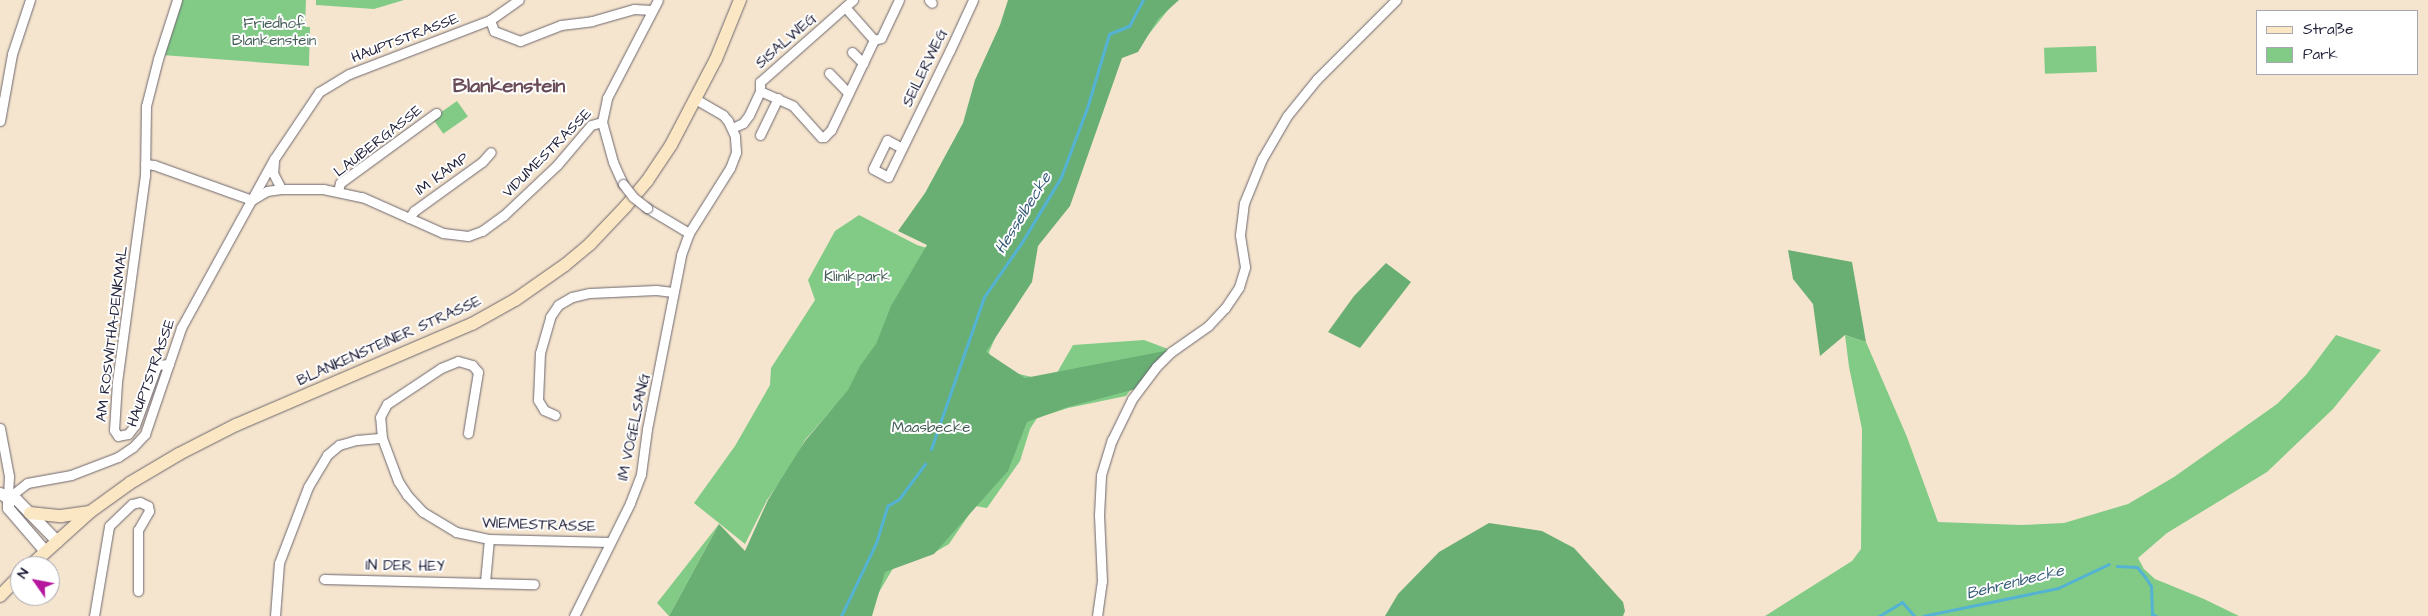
<!DOCTYPE html>
<meta charset="utf-8">
<style>
body{margin:0}
#map{position:relative;width:2428px;height:616px;overflow:hidden;background:#f6e5ce;font-family:"Architects Daughter",sans-serif}
div>[style]{position:absolute}
.green>*{inset:0;background:#82cb87;transform-origin:0 0}
.forest>*{inset:0;background:#69af74}
.stream>*{height:3px;margin:-1.5px;padding:0 1.5px;transform-origin:1.5px;border-radius:1.5px;background:#54b2d3}
.roads{filter:drop-shadow(0 0 1px #6c666e) drop-shadow(0 0 1px #6c666e)}
.minor>*{height:9px;margin:-4.5px;padding:0 4.5px;transform-origin:4.5px;border-radius:4.5px;background:#fff}
.tertiary>*{height:11px;margin:-5.5px;padding:0 5.5px;transform-origin:5.5px;border-radius:5.5px;background:#fff}
.secondary>*{height:12px;margin:-6px;padding:0 6px;transform-origin:6px;border-radius:6px;background:#fbe7c3}
.bridges{filter:drop-shadow(0 0 1px #6c666e) drop-shadow(0 0 1px #6c666e)}
.minor-bridge>*{height:9px;margin:-4.5px;padding:0 4.5px;transform-origin:4.5px;border-radius:4.5px;background:#fff}
span{translate:-50% -50%;white-space:nowrap;text-align:center;line-height:1.15;-webkit-text-stroke:4px #fff;paint-order:stroke}
.park-label{font-size:15px;color:#445d56}
.street-label{font-size:15px;color:#22223b}
.water-label{font-size:16px;color:#365c78;font-style:italic}
.district-label{font-size:20px;color:#694c57;font-weight:700}
.legend{position:absolute;left:2256px;top:10px;width:162px;height:65px;box-sizing:border-box;background:#fff;border:1px solid #a7a7b1;margin:0;padding:6px 9px;list-style:none;font-size:15px;color:#22223b}
.legend li{display:flex;align-items:center;gap:10px;height:25px}
.legend b{width:25px;border:1px solid #a7a7b1}
.north{position:absolute;left:10px;top:556px;width:50px;height:50px;box-sizing:border-box;background:#fff;border:1px solid #a7a7b1;border-radius:50%;rotate:303deg;font-size:14px;font-weight:700;line-height:20px;text-align:center;color:#22223b}
.north::after{content:'';display:block;margin:auto;width:18px;height:22px;background:#b5179e;clip-path:polygon(50% 0,100% 100%,50% 72%,0 100%)}
</style>
<div id="map">
<div class="green">
<i style="clip-path:polygon(181px 0,306px 0,305px 27px,310px 27px,309px 66px,162px 55px)"></i>
<i style="clip-path:polygon(316px 0,404px 0,374px 9px,316px 5px)"></i>
<i style="clip-path:polygon(1176px 0,1141px 44px,1123px 50px,989px 352px,992px 361px,1007px 371px,1040px 379px,1054px 378px,1073px 345px,1144px 340px,1168px 349px,1147px 368px,1126px 396px,1068px 408px,1037px 418px,1030px 429px,1020px 461px,987px 508px,975px 506px,949px 544px,932px 554px,895px 565px,872px 604px,848px 391px,805px 440px,790px 468px,767px 500px,745px 544px,694px 503px,735px 446px,770px 385px,771px 368px,815px 300px,808px 280px,835px 231px,859px 215px,917px 245px,940px 252px,994px 168px)"></i>
<i style="left:2096px;top:46px;width:26px;height:52px;rotate:88deg"></i>
<i style="left:457px;top:101px;width:19px;height:30px;rotate:55deg"></i>
<i style="clip-path:polygon(1845px 335px,1866px 342px,1907px 437px,1938px 522px,2021px 525px,2064px 523px,2128px 504px,2174px 477px,2277px 404px,2306px 375px,2336px 335px,2381px 350px,2333px 409px,2267px 472px,2167px 533px,2138px 558px,2144px 569px,2155px 579px,2204px 599px,2239px 616px,1765px 616px,1852px 561px,1861px 549px,1862px 429px,1849px 367px)"></i>
<i style="clip-path:polygon(719px 524px,669px 616px,657px 603px)"></i>
</div>
<div class="forest">
<i style="clip-path:polygon(1008px 0,1179px 0,1158px 19px,1138px 52px,1122px 58px,1070px 206px,1038px 246px,1032px 282px,986px 352px,1025px 378px,1170px 350px,1136px 389px,1068px 407px,1027px 422px,1008px 471px,934px 554px,885px 572px,872px 616px,669px 616px,719px 524px,745px 551px,768px 500px,805px 441px,848px 390px,860px 366px,876px 344px,891px 306px,927px 245px,898px 231px,925px 193px,963px 123px,975px 80px,1000px 25px)"></i>
<i style="clip-path:polygon(1788px 250px,1852px 262px,1866px 342px,1845px 335px,1820px 356px,1813px 304px,1793px 279px)"></i>
<i style="clip-path:polygon(1386px 263px,1411px 282px,1360px 348px,1328px 332px,1354px 296px)"></i>
<i style="clip-path:polygon(1489px 523px,1542px 531px,1574px 548px,1623px 602px,1625px 611px,1623px 616px,1385px 616px,1398px 594px,1439px 552px)"></i>
</div>
<div class="stream">
<i style="left:931px;top:449px;width:161px;rotate:-70.8deg"></i>
<i style="left:984px;top:297px;width:67px;rotate:-55.4deg"></i>
<i style="left:1022px;top:242px;width:76px;rotate:-59deg"></i>
<i style="left:1061px;top:177px;width:74px;rotate:-69.4deg"></i>
<i style="left:1087px;top:108px;width:77px;rotate:-73.4deg"></i>
<i style="left:1109px;top:34px;width:22px;rotate:-22deg"></i>
<i style="left:1129px;top:26px;width:30px;rotate:-62deg"></i>
<i style="left:2117px;top:566px;width:20px;rotate:3deg"></i>
<i style="left:2137px;top:567px;width:13px;rotate:51deg"></i>
<i style="left:2145px;top:577px;width:11px;rotate:56deg"></i>
<i style="left:2151px;top:586px;width:28px;rotate:88deg"></i>
<i style="left:2152px;top:614px;width:4px;rotate:27deg"></i>
<i style="left:841px;top:616px;width:81px;rotate:-64.4deg"></i>
<i style="left:876px;top:543px;width:39px;rotate:-73deg"></i>
<i style="left:887px;top:506px;width:14px;rotate:-30deg"></i>
<i style="left:899px;top:499px;width:44px;rotate:-53.4deg"></i>
<i style="left:1879px;top:616px;width:27px;rotate:-31deg"></i>
<i style="left:1902px;top:602px;width:18px;rotate:49deg"></i>
<i style="left:1923px;top:616px;width:138px;rotate:-11.7deg"></i>
<i style="left:2058px;top:588px;width:56px;rotate:-25.2deg"></i>
</div>
<div class="roads">
<div class="minor">
<i style="left:929px;top:0;width:4px;rotate:45deg"></i>
<i style="left:845px;top:7px;width:44px;rotate:48.7deg"></i>
<i style="left:490px;top:20px;width:12px;rotate:70deg"></i>
<i style="left:494px;top:31px;width:28px;rotate:21deg"></i>
<i style="left:520px;top:41px;width:44px;rotate:-21.3deg"></i>
<i style="left:561px;top:25px;width:31px;rotate:-7deg"></i>
<i style="left:592px;top:21px;width:44px;rotate:-15.9deg"></i>
<i style="left:634px;top:9px;width:18px;rotate:3deg"></i>
<i style="left:852px;top:52px;width:16px;rotate:45deg"></i>
<i style="left:829px;top:73px;width:28px;rotate:46deg"></i>
<i style="left:760px;top:91px;width:36px;rotate:24deg"></i>
<i style="left:793px;top:106px;width:42px;rotate:47.9deg"></i>
<i style="left:821px;top:137px;width:3px"></i>
<i style="left:824px;top:137px;width:10px;rotate:-45deg"></i>
<i style="left:831px;top:130px;width:100px;rotate:-64.5deg"></i>
<i style="left:874px;top:40px;width:7px;rotate:-16deg"></i>
<i style="left:881px;top:38px;width:42px;rotate:-64.7deg"></i>
<i style="left:0;top:121px;width:68px;rotate:-79.8deg"></i>
<i style="left:12px;top:54px;width:57px;rotate:-71.6deg"></i>
<i style="left:602px;top:122px;width:41px;rotate:74.6deg"></i>
<i style="left:613px;top:162px;width:24px;rotate:66deg"></i>
<i style="left:732px;top:128px;width:12px;rotate:-24deg"></i>
<i style="left:743px;top:123px;width:10px;rotate:-53deg"></i>
<i style="left:749px;top:115px;width:26px;rotate:-65deg"></i>
<i style="left:760px;top:91px;width:9px;rotate:-90deg"></i>
<i style="left:760px;top:82px;width:124px;rotate:-41.4deg"></i>
<i style="left:760px;top:135px;width:41px;rotate:-64.1deg"></i>
<i style="left:902px;top:148px;width:17px;rotate:-152deg"></i>
<i style="left:887px;top:140px;width:32px;rotate:116deg"></i>
<i style="left:873px;top:169px;width:17px;rotate:28deg"></i>
<i style="left:888px;top:177px;width:141px;rotate:-64deg"></i>
<i style="left:950px;top:50px;width:55px;rotate:-65.3deg"></i>
<i style="left:274px;top:162px;width:11px;rotate:95deg"></i>
<i style="left:273px;top:173px;width:18px;rotate:63deg"></i>
<i style="left:145px;top:164px;width:9px;rotate:6deg"></i>
<i style="left:154px;top:165px;width:104px;rotate:19.7deg"></i>
<i style="left:338px;top:191px;width:8px;rotate:-76deg"></i>
<i style="left:340px;top:183px;width:119px;rotate:-36.1deg"></i>
<i style="left:252px;top:200px;width:17px;rotate:-31deg"></i>
<i style="left:267px;top:191px;width:14px;rotate:-8deg"></i>
<i style="left:281px;top:189px;width:42px"></i>
<i style="left:323px;top:189px;width:40px;rotate:12deg"></i>
<i style="left:362px;top:197px;width:89px;rotate:24deg"></i>
<i style="left:443px;top:233px;width:25px;rotate:7deg"></i>
<i style="left:468px;top:236px;width:15px;rotate:-20deg"></i>
<i style="left:482px;top:231px;width:26px;rotate:-36deg"></i>
<i style="left:503px;top:216px;width:74px;rotate:-43.4deg"></i>
<i style="left:557px;top:165px;width:52px;rotate:-49.6deg"></i>
<i style="left:591px;top:125px;width:11px;rotate:-15deg"></i>
<i style="left:602px;top:122px;width:25px;rotate:-78deg"></i>
<i style="left:607px;top:98px;width:110px;rotate:-62.5deg"></i>
<i style="left:647px;top:208px;width:49px;rotate:30.8deg"></i>
<i style="left:409px;top:218px;width:9px;rotate:-54deg"></i>
<i style="left:414px;top:211px;width:84px;rotate:-35.8deg"></i>
<i style="left:482px;top:162px;width:13px;rotate:-48deg"></i>
<i style="left:169px;top:364px;width:12px;rotate:175deg"></i>
<i style="left:157px;top:365px;width:64px;rotate:110.1deg"></i>
<i style="left:135px;top:425px;width:11px;rotate:128deg"></i>
<i style="left:128px;top:434px;width:10px;rotate:169deg"></i>
<i style="left:118px;top:436px;width:7px;rotate:-124deg"></i>
<i style="left:114px;top:430px;width:48px;rotate:-86.4deg"></i>
<i style="left:117px;top:382px;width:208px;rotate:-82.3deg"></i>
<i style="left:145px;top:176px;width:70px;rotate:-89.2deg"></i>
<i style="left:146px;top:106px;width:49px;rotate:-75.7deg"></i>
<i style="left:158px;top:59px;width:62px;rotate:-72.1deg"></i>
<i style="left:555px;top:415px;width:12px;rotate:-156deg"></i>
<i style="left:544px;top:410px;width:12px;rotate:-121deg"></i>
<i style="left:538px;top:400px;width:47px;rotate:-87.6deg"></i>
<i style="left:540px;top:353px;width:37px;rotate:-74deg"></i>
<i style="left:550px;top:317px;width:14px;rotate:-56deg"></i>
<i style="left:558px;top:305px;width:16px;rotate:-30deg"></i>
<i style="left:572px;top:297px;width:18px;rotate:-13deg"></i>
<i style="left:590px;top:293px;width:66px;rotate:-2.6deg"></i>
<i style="left:656px;top:290px;width:17px;rotate:7deg"></i>
<i style="left:0;top:428px;width:49px;rotate:79.4deg"></i>
<i style="left:9px;top:476px;width:22px;rotate:93deg"></i>
<i style="left:382px;top:438px;width:21px;rotate:-95deg"></i>
<i style="left:380px;top:417px;width:15px;rotate:-62deg"></i>
<i style="left:387px;top:404px;width:65px;rotate:-33.7deg"></i>
<i style="left:441px;top:368px;width:18px;rotate:-22deg"></i>
<i style="left:458px;top:361px;width:15px;rotate:16deg"></i>
<i style="left:472px;top:365px;width:9px;rotate:49deg"></i>
<i style="left:478px;top:372px;width:62px;rotate:99.3deg"></i>
<i style="left:8px;top:498px;width:24px;rotate:-38deg"></i>
<i style="left:27px;top:483px;width:45px;rotate:-10.3deg"></i>
<i style="left:71px;top:475px;width:50px;rotate:-21deg"></i>
<i style="left:118px;top:457px;width:18px;rotate:-34deg"></i>
<i style="left:133px;top:447px;width:18px;rotate:-47deg"></i>
<i style="left:145px;top:434px;width:112px;rotate:-71.2deg"></i>
<i style="left:181px;top:328px;width:193px;rotate:-61.2deg"></i>
<i style="left:274px;top:159px;width:81px;rotate:-56.1deg"></i>
<i style="left:319px;top:92px;width:35px;rotate:-31deg"></i>
<i style="left:349px;top:74px;width:151px;rotate:-21deg"></i>
<i style="left:490px;top:20px;width:35px;rotate:-35deg"></i>
<i style="left:324px;top:579px;width:210px;rotate:1.4deg"></i>
<i style="left:485px;top:582px;width:43px;rotate:-84.7deg"></i>
<i style="left:94px;top:616px;width:91px;rotate:-80.5deg"></i>
<i style="left:109px;top:526px;width:32px;rotate:-44deg"></i>
<i style="left:132px;top:504px;width:8px;rotate:-14deg"></i>
<i style="left:140px;top:502px;width:9px;rotate:27deg"></i>
<i style="left:148px;top:506px;width:5px;rotate:79deg"></i>
<i style="left:149px;top:511px;width:22px;rotate:120deg"></i>
<i style="left:138px;top:530px;width:61px;rotate:90deg"></i>
<i style="left:275px;top:616px;width:53px;rotate:-85.7deg"></i>
<i style="left:279px;top:563px;width:81px;rotate:-69.1deg"></i>
<i style="left:308px;top:487px;width:37px;rotate:-59deg"></i>
<i style="left:327px;top:455px;width:16px;rotate:-40deg"></i>
<i style="left:339px;top:445px;width:19px;rotate:-16deg"></i>
<i style="left:357px;top:440px;width:25px;rotate:-5deg"></i>
<i style="left:382px;top:438px;width:46px;rotate:69.6deg"></i>
<i style="left:398px;top:481px;width:17px;rotate:57deg"></i>
<i style="left:407px;top:495px;width:23px;rotate:47deg"></i>
<i style="left:423px;top:512px;width:39px;rotate:31deg"></i>
<i style="left:456px;top:532px;width:34px;rotate:12deg"></i>
<i style="left:489px;top:539px;width:121px;rotate:1.4deg"></i>
<i style="left:574px;top:616px;width:126px;rotate:-63.6deg"></i>
<i style="left:630px;top:503px;width:31px;rotate:-69deg"></i>
<i style="left:641px;top:474px;width:45px;rotate:-82.4deg"></i>
<i style="left:647px;top:429px;width:177px;rotate:-78.9deg"></i>
<i style="left:681px;top:255px;width:23px;rotate:-70deg"></i>
<i style="left:689px;top:233px;width:77px;rotate:-57.8deg"></i>
<i style="left:730px;top:168px;width:17px;rotate:-69deg"></i>
<i style="left:736px;top:152px;width:16px;rotate:-94deg"></i>
<i style="left:735px;top:136px;width:17px;rotate:-115deg"></i>
<i style="left:728px;top:121px;width:8px;rotate:-130deg"></i>
<i style="left:723px;top:115px;width:30px;rotate:-150deg"></i>
<i style="left:1097px;top:616px;width:35px;rotate:-82deg"></i>
<i style="left:1102px;top:581px;width:66px;rotate:-92.6deg"></i>
<i style="left:1099px;top:515px;width:40px;rotate:-87.1deg"></i>
<i style="left:1101px;top:475px;width:37px;rotate:-73deg"></i>
<i style="left:1112px;top:440px;width:46px;rotate:-64deg"></i>
<i style="left:1132px;top:399px;width:40px;rotate:-53deg"></i>
<i style="left:1156px;top:367px;width:21px;rotate:-45deg"></i>
<i style="left:1171px;top:352px;width:45px;rotate:-35.1deg"></i>
<i style="left:1208px;top:326px;width:25px;rotate:-47deg"></i>
<i style="left:1225px;top:308px;width:25px;rotate:-56deg"></i>
<i style="left:1239px;top:287px;width:21px;rotate:-73deg"></i>
<i style="left:1245px;top:267px;width:32px;rotate:-99deg"></i>
<i style="left:1240px;top:235px;width:32px;rotate:-83deg"></i>
<i style="left:1244px;top:203px;width:48px;rotate:-67.8deg"></i>
<i style="left:1262px;top:159px;width:50px;rotate:-59.8deg"></i>
<i style="left:1287px;top:116px;width:48px;rotate:-51deg"></i>
<i style="left:1317px;top:79px;width:112px;rotate:-45deg"></i>
</div>
<div class="tertiary">
<i style="left:0;top:493px;width:9px;rotate:32deg"></i>
<i style="left:8px;top:498px;width:8px;rotate:7deg"></i>
<i style="left:16px;top:499px;width:59px;rotate:45.7deg"></i>
<i style="left:8px;top:498px;width:10px;rotate:90deg"></i>
<i style="left:8px;top:508px;width:57px;rotate:49.3deg"></i>
</div>
<div class="secondary">
<i style="left:30px;top:513px;width:31px;rotate:6deg"></i>
<i style="left:61px;top:516px;width:29px;rotate:-8deg"></i>
<i style="left:30px;top:566px;width:81px;rotate:-42deg"></i>
<i style="left:90px;top:512px;width:49px;rotate:-35.9deg"></i>
<i style="left:130px;top:483px;width:57px;rotate:-30.6deg"></i>
<i style="left:179px;top:454px;width:64px;rotate:-27deg"></i>
<i style="left:236px;top:425px;width:257px;rotate:-23.2deg"></i>
<i style="left:472px;top:324px;width:49px;rotate:-29.2deg"></i>
<i style="left:515px;top:300px;width:61px;rotate:-35deg"></i>
<i style="left:565px;top:265px;width:33px;rotate:-40deg"></i>
<i style="left:590px;top:244px;width:52px;rotate:-46.5deg"></i>
<i style="left:626px;top:206px;width:33px;rotate:-50deg"></i>
<i style="left:647px;top:181px;width:43px;rotate:-56.3deg"></i>
<i style="left:671px;top:145px;width:97px;rotate:-62.4deg"></i>
<i style="left:716px;top:59px;width:64px;rotate:-67.9deg"></i>
<i style="left:0;top:596px;width:29px;rotate:-46deg"></i>
</div>
</div>
<div class="bridges">
<div class="minor-bridge">
<i style="left:623px;top:184px;width:16px;rotate:52deg"></i>
<i style="left:633px;top:197px;width:18px;rotate:38deg"></i>
</div>
</div>
<div class="park-label">
<span style="left:274px;top:32px">Friedhof<br>Blankenstein</span>
<span style="left:857px;top:277px">Klinikpark</span>
<span style="left:931px;top:428px">Maasbecke</span>
</div>
<div class="street-label">
<span style="left:405px;top:38px;rotate:-21deg">HAUPTSTRASSE</span>
<span style="left:786px;top:41px;rotate:-41deg">SISALWEG</span>
<span style="left:925px;top:68px;rotate:-64deg">SEILERWEG</span>
<span style="left:378px;top:141px;rotate:-38deg">LAUBERGASSE</span>
<span style="left:547px;top:153px;rotate:-45deg">VIDUMESTRASSE</span>
<span style="left:442px;top:174px;rotate:-36deg">IM KAMP</span>
<span style="left:112px;top:334px;rotate:-83deg">AM ROSWITHA-DENKMAL</span>
<span style="left:389px;top:341px;rotate:-24deg">BLANKENSTEINER STRASSE</span>
<span style="left:151px;top:373px;rotate:-70deg">HAUPTSTRASSE</span>
<span style="left:634px;top:427px;rotate:-78deg">IM VOGELSANG</span>
<span style="left:539px;top:525px;rotate:2deg">WIEMESTRASSE</span>
<span style="left:405px;top:566px;rotate:1deg">IN DER HEY</span>
</div>
<div class="water-label">
<span style="left:1023px;top:213px;rotate:-58deg">Hesselbecke</span>
<span style="left:2015px;top:582px;rotate:-14deg">Behrenbecke</span>
</div>
<div class="district-label">
<span style="left:509px;top:86px">Blankenstein</span>
</div>
<ul class="legend">
<li><b style="height:6px;background:#fbe7c3"></b>Straße</li>
<li><b style="height:14px;background:#82cb87"></b>Park</li>
</ul>
<div class="north">N</div>
</div>
